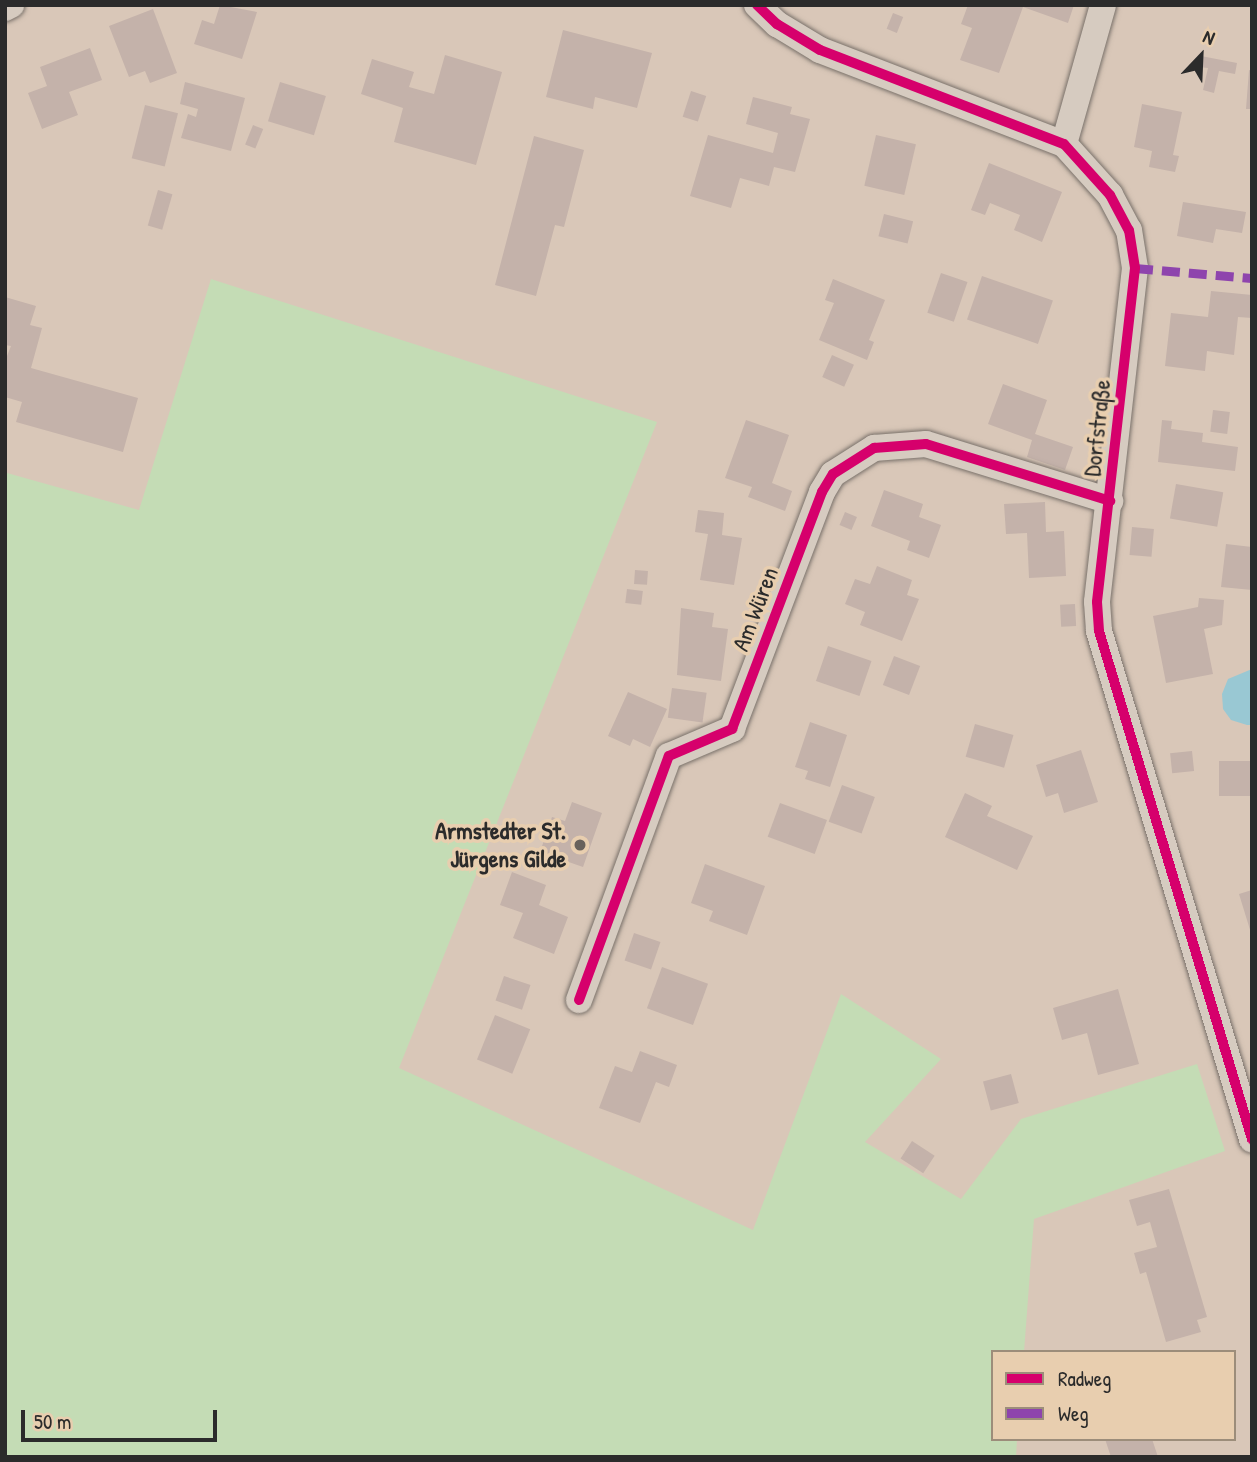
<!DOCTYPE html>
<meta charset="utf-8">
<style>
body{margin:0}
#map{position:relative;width:1257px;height:1462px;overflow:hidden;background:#d9c7b8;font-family:"Patrick Hand",sans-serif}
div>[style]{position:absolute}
.green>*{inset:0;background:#c4dcb5}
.water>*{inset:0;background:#99c8d3}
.building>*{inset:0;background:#c4b2aa;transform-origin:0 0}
.roads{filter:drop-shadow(0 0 2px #79716a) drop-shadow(0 0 2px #79716a)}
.minor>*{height:26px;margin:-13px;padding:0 13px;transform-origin:13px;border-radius:13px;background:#d6cbc0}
.quiet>*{height:9px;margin-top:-4.5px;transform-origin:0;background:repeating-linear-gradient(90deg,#8e44ad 0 18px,transparent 0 27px)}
.cycleway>*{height:10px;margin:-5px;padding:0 5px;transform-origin:5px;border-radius:5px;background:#d6006c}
.dots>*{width:19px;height:19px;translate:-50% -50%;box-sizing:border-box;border:4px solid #e8ceaf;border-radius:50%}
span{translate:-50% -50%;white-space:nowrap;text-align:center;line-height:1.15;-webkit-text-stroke:7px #e8ceaf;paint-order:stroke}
.street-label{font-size:24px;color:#2b2b2b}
.poi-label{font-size:24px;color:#2b2b2b;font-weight:700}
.right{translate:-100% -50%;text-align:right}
.frame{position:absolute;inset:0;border:7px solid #2b2b2b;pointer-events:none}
.legend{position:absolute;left:991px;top:1350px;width:245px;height:91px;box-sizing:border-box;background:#e8ceaf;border:2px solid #9c8d7a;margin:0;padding:9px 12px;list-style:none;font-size:21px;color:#2b2b2b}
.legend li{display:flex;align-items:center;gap:14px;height:35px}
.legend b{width:35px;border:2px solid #9c8d7a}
.north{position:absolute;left:1166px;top:21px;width:70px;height:70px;-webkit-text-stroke:5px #e8ceaf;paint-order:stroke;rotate:23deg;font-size:19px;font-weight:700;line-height:28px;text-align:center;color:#2b2b2b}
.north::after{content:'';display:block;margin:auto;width:24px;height:32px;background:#2b2b2b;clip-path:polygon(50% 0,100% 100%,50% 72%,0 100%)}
.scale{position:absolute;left:21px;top:1410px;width:196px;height:32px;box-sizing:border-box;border:4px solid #2b2b2b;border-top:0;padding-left:9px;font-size:21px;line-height:24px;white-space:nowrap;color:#2b2b2b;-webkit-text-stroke:5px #e8ceaf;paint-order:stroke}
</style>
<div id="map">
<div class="green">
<i style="clip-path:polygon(211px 279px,657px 422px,399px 1068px,753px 1230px,841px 994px,941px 1059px,865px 1142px,961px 1199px,1021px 1119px,1197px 1064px,1225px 1151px,1034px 1219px,1024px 1352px,993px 1352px,993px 1439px,1017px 1439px,1016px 1457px,5px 1457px,5px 478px,7px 473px,139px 510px)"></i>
</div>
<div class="water">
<i style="clip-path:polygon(1252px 669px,1252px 725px,1247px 725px,1231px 720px,1223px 709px,1222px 694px,1228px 679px)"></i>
</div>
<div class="building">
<i style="clip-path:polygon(220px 5px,257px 12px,242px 59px,194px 44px,202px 20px,214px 24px)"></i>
<i style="clip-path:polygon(968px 5px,1074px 5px,1068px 23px,1023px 7px,999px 73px,960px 60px,972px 28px,961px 24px)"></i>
<i style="clip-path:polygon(153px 9px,177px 73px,150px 83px,145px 71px,129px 77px,109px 26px)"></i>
<i style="left:893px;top:13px;width:11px;height:17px;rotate:22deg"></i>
<i style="clip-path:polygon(563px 30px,652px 53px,637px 108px,595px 97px,593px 109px,546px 97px)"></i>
<i style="clip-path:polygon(90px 48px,102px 80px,69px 92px,78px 115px,42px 129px,28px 93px,47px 86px,40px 67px)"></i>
<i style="clip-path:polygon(445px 55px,502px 72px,476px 165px,394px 142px,403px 108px,361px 94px,372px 59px,414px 72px,409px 87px,434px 94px)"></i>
<i style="clip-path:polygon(1201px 56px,1237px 63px,1235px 74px,1219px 71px,1214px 93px,1203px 90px,1208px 68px,1199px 67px)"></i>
<i style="clip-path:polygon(1249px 70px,1252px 71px,1252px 109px,1246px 109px)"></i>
<i style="clip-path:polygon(185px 82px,245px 98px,231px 151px,181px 138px,188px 114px,196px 117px,198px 109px,180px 104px)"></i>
<i style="left:280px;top:82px;width:48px;height:41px;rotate:17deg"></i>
<i style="left:691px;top:91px;width:16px;height:27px;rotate:18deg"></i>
<i style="clip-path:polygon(753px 97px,792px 107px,790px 114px,810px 119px,795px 172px,774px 167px,769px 186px,740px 178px,731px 208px,690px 196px,708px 135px,773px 153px,778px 133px,746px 124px)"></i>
<i style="clip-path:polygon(1142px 104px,1182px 112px,1173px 155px,1179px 156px,1175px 172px,1149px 167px,1152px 151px,1134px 147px)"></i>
<i style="left:145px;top:105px;width:34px;height:55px;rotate:14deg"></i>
<i style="left:253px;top:125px;width:11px;height:21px;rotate:22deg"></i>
<i style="left:876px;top:135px;width:41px;height:52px;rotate:13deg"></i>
<i style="clip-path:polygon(534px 136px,584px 150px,564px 227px,555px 225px,536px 296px,495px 285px)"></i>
<i style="clip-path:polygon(989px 163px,1062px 192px,1042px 242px,1014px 230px,1020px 215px,990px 203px,985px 215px,971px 210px)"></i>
<i style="left:158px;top:190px;width:15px;height:37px;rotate:16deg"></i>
<i style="clip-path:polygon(1183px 202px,1246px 212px,1242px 233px,1216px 229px,1213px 243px,1177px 236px)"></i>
<i style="left:884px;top:214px;width:30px;height:23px;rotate:14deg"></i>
<i style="left:941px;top:273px;width:28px;height:42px;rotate:19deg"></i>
<i style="left:982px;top:276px;width:75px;height:46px;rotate:19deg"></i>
<i style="clip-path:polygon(833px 279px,885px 300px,869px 340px,874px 342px,867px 360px,819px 340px,834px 303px,825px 300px)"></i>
<i style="clip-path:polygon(1211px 291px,1252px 295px,1252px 318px,1238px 317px,1234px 355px,1207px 351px,1205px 371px,1165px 366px,1171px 313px,1208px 317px)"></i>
<i style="clip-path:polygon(5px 297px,36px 306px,30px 325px,42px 328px,31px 368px,138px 398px,123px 452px,16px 422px,22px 402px,5px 397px,5px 361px,11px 346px,5px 345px)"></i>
<i style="left:832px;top:355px;width:24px;height:24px;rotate:24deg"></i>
<i style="clip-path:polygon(1003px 384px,1047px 400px,1035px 434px,1073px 447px,1065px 470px,1027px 457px,1032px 440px,988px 424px)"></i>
<i style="left:1213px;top:410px;width:17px;height:22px;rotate:7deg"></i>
<i style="clip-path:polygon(746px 420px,789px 435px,772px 483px,792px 491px,785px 511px,748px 497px,752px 487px,725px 478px)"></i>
<i style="clip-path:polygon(1162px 420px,1172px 421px,1171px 429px,1203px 433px,1202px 442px,1238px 447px,1235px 471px,1158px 462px)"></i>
<i style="left:1176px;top:484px;width:48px;height:35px;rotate:10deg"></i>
<i style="clip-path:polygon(884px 490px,923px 504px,919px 517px,941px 525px,929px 558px,907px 550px,910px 541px,871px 526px)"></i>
<i style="clip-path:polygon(1045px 502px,1046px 532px,1064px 531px,1066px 576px,1029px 578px,1027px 533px,1006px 534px,1004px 504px)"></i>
<i style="clip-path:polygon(698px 510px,724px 513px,722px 535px,742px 538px,734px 585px,700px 580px,708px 534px,695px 532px)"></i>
<i style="left:845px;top:512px;width:13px;height:14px;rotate:23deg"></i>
<i style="left:1132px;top:527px;width:22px;height:28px;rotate:5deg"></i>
<i style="clip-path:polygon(1226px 544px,1252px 547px,1252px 590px,1221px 587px)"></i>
<i style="clip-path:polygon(877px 566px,912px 580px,907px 595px,919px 599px,902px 641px,860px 625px,865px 612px,845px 604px,855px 579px,870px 584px)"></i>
<i style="left:635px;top:570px;width:13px;height:14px;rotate:4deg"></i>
<i style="left:627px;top:589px;width:16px;height:14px;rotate:7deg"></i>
<i style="clip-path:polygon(1199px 598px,1224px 600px,1222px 625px,1204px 629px,1213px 674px,1166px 683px,1153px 616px,1198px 607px)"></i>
<i style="left:1075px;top:604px;width:22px;height:15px;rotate:87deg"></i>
<i style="clip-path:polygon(681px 608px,714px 613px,712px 627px,728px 629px,721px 681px,677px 675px)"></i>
<i style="left:828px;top:646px;width:46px;height:37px;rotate:19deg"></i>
<i style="left:894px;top:656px;width:28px;height:31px;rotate:21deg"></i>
<i style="left:672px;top:688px;width:35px;height:30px;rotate:8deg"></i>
<i style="clip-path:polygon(628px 692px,667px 709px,650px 747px,633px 739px,630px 746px,608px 736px)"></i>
<i style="clip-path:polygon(810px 722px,847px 735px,830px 787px,805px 779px,808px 771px,795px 767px)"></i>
<i style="left:975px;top:724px;width:40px;height:34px;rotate:16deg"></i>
<i style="clip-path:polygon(1081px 750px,1098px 802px,1064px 813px,1058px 793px,1046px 797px,1036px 765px)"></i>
<i style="left:1192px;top:751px;width:20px;height:22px;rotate:84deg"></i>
<i style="left:1252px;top:761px;width:35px;height:33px;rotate:90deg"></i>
<i style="left:842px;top:785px;width:35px;height:39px;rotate:20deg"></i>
<i style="clip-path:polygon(965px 793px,992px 806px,987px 816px,1033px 836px,1017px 870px,945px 837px)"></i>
<i style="clip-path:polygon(572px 802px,602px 813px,583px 867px,540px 852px,552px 817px,565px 821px)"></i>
<i style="left:780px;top:803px;width:50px;height:36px;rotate:20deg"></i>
<i style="clip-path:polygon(705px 864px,765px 886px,747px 935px,709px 921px,713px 911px,691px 903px)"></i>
<i style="clip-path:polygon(512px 872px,546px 885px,539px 905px,568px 917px,554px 954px,513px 938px,523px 913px,500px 905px)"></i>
<i style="clip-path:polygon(1252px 890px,1252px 933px,1251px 933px,1239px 894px)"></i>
<i style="left:634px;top:933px;width:28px;height:29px;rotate:19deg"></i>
<i style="left:662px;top:967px;width:49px;height:44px;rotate:20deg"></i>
<i style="left:504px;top:976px;width:28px;height:26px;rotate:19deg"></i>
<i style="clip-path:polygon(1118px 989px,1139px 1064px,1098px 1075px,1087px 1033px,1062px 1040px,1053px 1008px)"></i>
<i style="left:495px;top:1015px;width:38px;height:48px;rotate:22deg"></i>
<i style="clip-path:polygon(640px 1051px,677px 1065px,669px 1087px,656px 1082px,640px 1123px,599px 1108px,615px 1066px,632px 1072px)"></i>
<i style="left:1011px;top:1074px;width:30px;height:29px;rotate:75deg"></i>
<i style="left:912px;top:1141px;width:27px;height:21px;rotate:33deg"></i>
<i style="clip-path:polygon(1169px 1189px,1207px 1317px,1197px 1320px,1201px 1332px,1166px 1342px,1146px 1272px,1140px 1274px,1134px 1253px,1157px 1247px,1150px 1222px,1137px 1226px,1129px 1200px)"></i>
<i style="clip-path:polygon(1105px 1439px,1152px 1439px,1158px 1457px,1111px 1457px)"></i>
</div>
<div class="roads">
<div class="minor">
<i style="left:757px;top:5px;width:28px;rotate:44deg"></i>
<i style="left:777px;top:24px;width:50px;rotate:31.2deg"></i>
<i style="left:820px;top:50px;width:261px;rotate:21.1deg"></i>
<i style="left:1064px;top:144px;width:69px;rotate:48deg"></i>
<i style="left:1110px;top:195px;width:40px;rotate:62deg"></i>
<i style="left:1129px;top:230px;width:38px;rotate:81deg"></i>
<i style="left:1135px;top:268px;width:336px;rotate:96.5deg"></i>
<i style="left:1097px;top:602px;width:29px;rotate:86deg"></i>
<i style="left:1099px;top:631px;width:531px;rotate:73.24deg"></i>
<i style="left:5px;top:8px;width:7px;rotate:-27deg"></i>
<i style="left:1064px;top:144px;width:144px;rotate:-74.3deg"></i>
<i style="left:579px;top:1000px;width:260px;rotate:-69.8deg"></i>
<i style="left:669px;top:756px;width:69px;rotate:-23.2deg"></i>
<i style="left:732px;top:729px;width:254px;rotate:-69.2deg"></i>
<i style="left:822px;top:492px;width:21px;rotate:-59deg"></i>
<i style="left:833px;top:474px;width:49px;rotate:-32.4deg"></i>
<i style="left:874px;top:448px;width:52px;rotate:-4.4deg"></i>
<i style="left:926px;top:444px;width:193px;rotate:17.2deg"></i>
</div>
</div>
<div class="quiet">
<i style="left:1135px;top:268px;width:117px;rotate:4.9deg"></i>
</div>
<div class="cycleway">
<i style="left:757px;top:5px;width:28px;rotate:44deg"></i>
<i style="left:777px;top:24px;width:50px;rotate:31.2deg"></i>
<i style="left:820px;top:50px;width:261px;rotate:21.1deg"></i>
<i style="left:1064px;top:144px;width:69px;rotate:48deg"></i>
<i style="left:1110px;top:195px;width:40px;rotate:62deg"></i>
<i style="left:1129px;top:230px;width:38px;rotate:81deg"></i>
<i style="left:1135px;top:268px;width:336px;rotate:96.5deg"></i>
<i style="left:1097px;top:602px;width:29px;rotate:86deg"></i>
<i style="left:1099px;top:631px;width:531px;rotate:73.24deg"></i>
<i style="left:579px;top:1000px;width:260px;rotate:-69.8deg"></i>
<i style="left:669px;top:756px;width:69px;rotate:-23.2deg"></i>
<i style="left:732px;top:729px;width:254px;rotate:-69.2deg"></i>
<i style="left:822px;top:492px;width:21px;rotate:-59deg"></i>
<i style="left:833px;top:474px;width:49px;rotate:-32.4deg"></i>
<i style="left:874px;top:448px;width:52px;rotate:-4.4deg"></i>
<i style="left:926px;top:444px;width:193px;rotate:17.2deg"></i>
</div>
<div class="dots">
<i style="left:580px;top:845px;background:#68625c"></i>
</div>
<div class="street-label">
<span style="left:1097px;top:428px;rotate:-84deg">Dorfstraße</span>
<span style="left:755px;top:609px;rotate:-69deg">Am Würen</span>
</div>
<div class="poi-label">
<span class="right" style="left:566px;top:845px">Armstedter St.<br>Jürgens Gilde</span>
</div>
<div class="frame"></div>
<ul class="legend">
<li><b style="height:9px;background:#d6006c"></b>Radweg</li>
<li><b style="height:9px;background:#8e44ad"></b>Weg</li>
</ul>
<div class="north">N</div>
<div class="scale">50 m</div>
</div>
